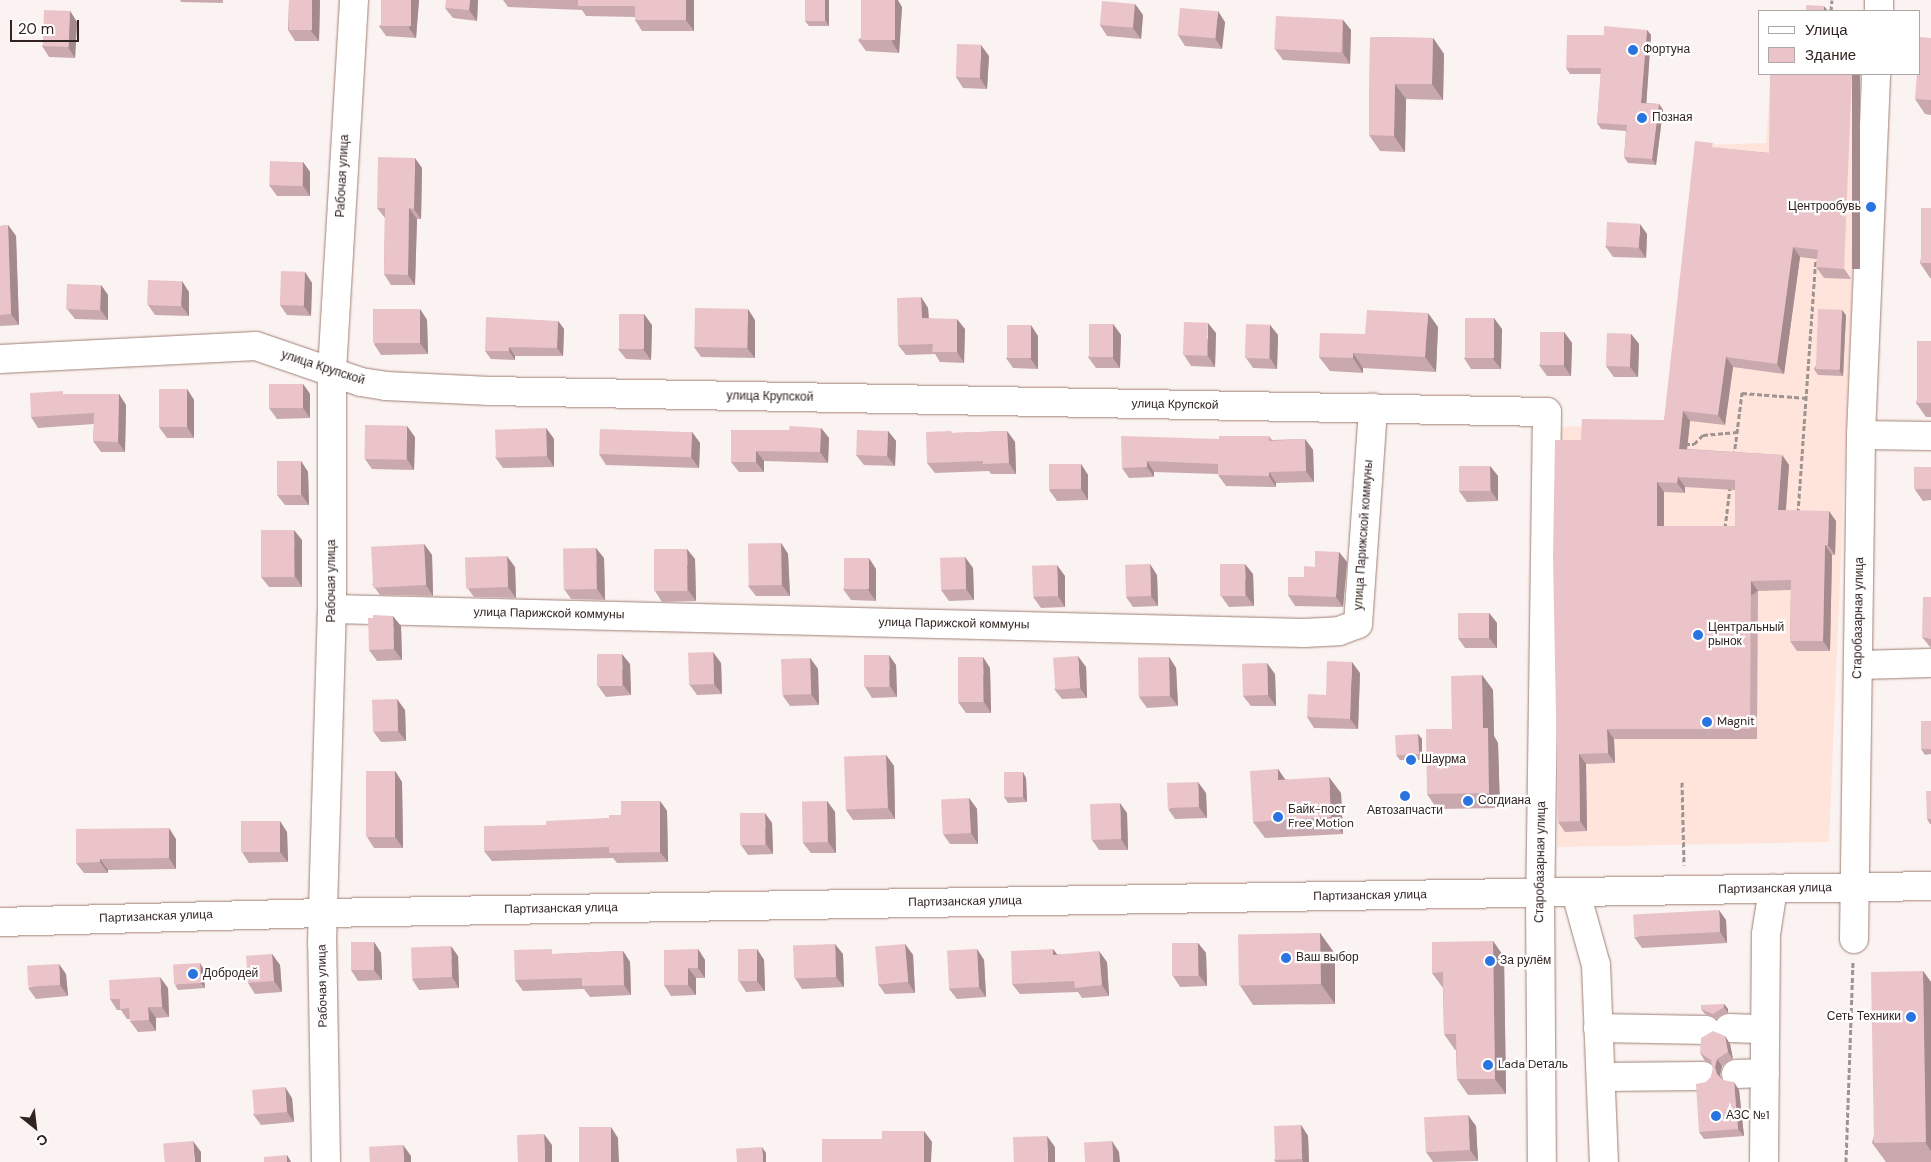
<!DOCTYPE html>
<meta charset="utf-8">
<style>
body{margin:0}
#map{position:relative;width:1931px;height:1162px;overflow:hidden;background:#fbf3f1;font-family:"DM Sans",sans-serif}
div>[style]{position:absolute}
.built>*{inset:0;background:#ffe4dc}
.path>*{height:3px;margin-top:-1.5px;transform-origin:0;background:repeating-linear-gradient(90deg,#9d9390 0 5px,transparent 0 7.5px)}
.roads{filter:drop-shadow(0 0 1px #a07f75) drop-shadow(0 0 1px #a07f75)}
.minor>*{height:28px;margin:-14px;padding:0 14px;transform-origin:14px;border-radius:14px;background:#fff}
.major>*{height:28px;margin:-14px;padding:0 14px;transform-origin:14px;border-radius:14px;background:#fff}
.wall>*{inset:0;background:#c9a9ad}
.shaded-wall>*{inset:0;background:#a4898d;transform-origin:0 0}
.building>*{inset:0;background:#eac4c9;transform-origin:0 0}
.dots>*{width:14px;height:14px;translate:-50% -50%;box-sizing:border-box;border:2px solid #fff;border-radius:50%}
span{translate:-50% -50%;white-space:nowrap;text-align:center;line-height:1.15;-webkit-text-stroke:4.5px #fff;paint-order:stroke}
.poi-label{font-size:12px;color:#312420}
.left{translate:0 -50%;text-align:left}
.right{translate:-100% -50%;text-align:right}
.street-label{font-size:12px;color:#312420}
.legend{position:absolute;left:1758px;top:10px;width:162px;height:65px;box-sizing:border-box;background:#fff;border:1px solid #ada7a6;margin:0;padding:6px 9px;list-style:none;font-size:15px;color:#312420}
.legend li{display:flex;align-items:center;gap:10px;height:25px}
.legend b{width:25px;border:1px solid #ada7a6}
.north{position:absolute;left:10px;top:1102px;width:50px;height:50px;-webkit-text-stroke:4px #fff;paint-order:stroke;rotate:151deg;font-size:14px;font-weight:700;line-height:20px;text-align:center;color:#312420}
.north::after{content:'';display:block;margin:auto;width:18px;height:22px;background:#312420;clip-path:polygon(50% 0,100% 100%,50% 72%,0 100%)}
.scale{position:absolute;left:10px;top:20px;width:69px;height:22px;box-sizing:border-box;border:2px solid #312420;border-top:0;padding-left:6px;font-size:15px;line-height:18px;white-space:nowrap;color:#312420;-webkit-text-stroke:4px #fff;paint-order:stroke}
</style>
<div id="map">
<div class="built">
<i style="clip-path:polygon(1771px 74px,1861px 74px,1829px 842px,1557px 847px,1558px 427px,1669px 423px,1698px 145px,1766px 143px)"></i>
</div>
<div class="path">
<i style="left:1831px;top:11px;width:11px;rotate:-85deg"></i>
<i style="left:1685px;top:444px;width:9px"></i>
<i style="left:1694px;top:444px;width:13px;rotate:-45deg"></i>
<i style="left:1703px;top:435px;width:34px;rotate:-5deg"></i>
<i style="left:1734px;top:456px;width:64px;rotate:-82.8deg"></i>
<i style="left:1742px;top:393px;width:65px;rotate:4.4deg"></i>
<i style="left:1798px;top:513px;width:257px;rotate:-86deg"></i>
<i style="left:1725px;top:528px;width:41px;rotate:-83deg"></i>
<i style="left:1682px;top:782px;width:83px;rotate:88.6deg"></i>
<i style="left:1846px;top:1162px;width:200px;rotate:-88deg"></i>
</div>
<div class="roads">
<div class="minor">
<i style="left:1879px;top:11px;width:11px;rotate:-90deg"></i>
<i style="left:0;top:359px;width:256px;rotate:-2.9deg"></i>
<i style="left:256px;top:346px;width:111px;rotate:18.9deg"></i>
<i style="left:361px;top:382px;width:25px;rotate:9deg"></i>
<i style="left:386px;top:386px;width:104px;rotate:2.8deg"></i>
<i style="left:490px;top:391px;width:1057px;rotate:1.14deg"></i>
<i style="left:1547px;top:412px;width:481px;rotate:90.8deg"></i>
<i style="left:1540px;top:893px;width:269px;rotate:89.6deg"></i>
<i style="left:1861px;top:435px;width:70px;rotate:0.8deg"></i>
<i style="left:332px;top:609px;width:972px;rotate:1.41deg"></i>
<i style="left:1304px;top:633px;width:35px;rotate:-3deg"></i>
<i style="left:1339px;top:631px;width:20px;rotate:-20deg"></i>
<i style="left:1358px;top:624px;width:217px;rotate:-86deg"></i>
<i style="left:1859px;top:665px;width:72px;rotate:-1.6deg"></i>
<i style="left:1576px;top:893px;width:75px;rotate:74.5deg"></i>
<i style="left:1596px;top:965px;width:197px;rotate:87.7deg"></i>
<i style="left:1854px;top:939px;width:504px;rotate:-89.2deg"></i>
<i style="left:1861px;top:435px;width:361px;rotate:-87.6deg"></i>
<i style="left:1598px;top:1028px;width:108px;rotate:1.1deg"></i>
<i style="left:1729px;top:1028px;width:36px;rotate:2deg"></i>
<i style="left:1736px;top:1074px;width:29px;rotate:-2deg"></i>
<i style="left:1601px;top:1077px;width:102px;rotate:-0.6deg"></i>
<i style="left:326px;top:1162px;width:219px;rotate:-91deg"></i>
<i style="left:322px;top:943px;width:334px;rotate:-88.3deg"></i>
<i style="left:332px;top:609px;width:238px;rotate:-90deg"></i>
<i style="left:332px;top:371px;width:372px;rotate:-86.6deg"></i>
<i style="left:1764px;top:1162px;width:228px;rotate:-89.5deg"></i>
<i style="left:1766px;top:934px;width:46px;rotate:-81.2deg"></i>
</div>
<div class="major">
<i style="left:0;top:922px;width:322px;rotate:-1.6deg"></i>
<i style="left:322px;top:913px;width:1609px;rotate:-0.96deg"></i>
</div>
</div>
<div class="wall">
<i style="clip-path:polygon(180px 0,223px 0,223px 3px,181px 2px)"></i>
<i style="clip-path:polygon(289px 0,320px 0,319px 41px,295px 41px,288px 30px)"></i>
<i style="clip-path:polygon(419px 0,416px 38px,386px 36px,379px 26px)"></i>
<i style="clip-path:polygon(478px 0,477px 21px,453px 18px,445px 8px)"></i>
<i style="clip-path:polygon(503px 0,694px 0,694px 31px,642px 31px,635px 20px,635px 17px,586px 16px,582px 10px,508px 7px)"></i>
<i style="clip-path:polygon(829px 0,829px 26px,809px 26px,805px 21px)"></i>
<i style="clip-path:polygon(1135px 4px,1143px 15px,1141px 39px,1107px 36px,1100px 25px)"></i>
<i style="clip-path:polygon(902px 7px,899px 53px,866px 51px,858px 40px)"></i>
<i style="clip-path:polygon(70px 11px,77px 22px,75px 58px,49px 57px,42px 46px)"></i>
<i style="clip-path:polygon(1343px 20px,1351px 30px,1350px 64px,1283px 60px,1275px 49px)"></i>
<i style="clip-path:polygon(1225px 22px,1222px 49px,1185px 46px,1178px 35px)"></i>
<i style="clip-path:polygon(1647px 30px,1651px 35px,1646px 103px,1659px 104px,1663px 110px,1656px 165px,1628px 163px,1624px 157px,1626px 131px,1601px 129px,1597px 123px,1601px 74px,1570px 74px,1566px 68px,1604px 35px)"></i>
<i style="clip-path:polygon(1370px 37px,1433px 38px,1444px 54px,1443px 100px,1406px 99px,1405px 152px,1380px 151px,1369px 135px)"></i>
<i style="clip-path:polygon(1931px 38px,1931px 115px,1925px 114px,1915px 99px)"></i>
<i style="clip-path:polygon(989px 56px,987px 89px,963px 88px,956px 77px)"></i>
<i style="clip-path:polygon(evenodd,1716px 148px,1769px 153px,1851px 279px,1824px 278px,1816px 267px,1817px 259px,1800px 257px,1784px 374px,1733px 367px,1725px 425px,1690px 421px,1687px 449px,1782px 455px,1789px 465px,1786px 510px,1836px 521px,1835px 555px,1832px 555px,1830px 651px,1797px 651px,1790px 641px,1791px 590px,1758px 591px,1757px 739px,1614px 739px,1615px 763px,1586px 764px,1587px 831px,1565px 832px,1558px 822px,1581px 440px,1664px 420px,1716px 148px,1685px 487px,1735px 490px,1735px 526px,1664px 526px,1664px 492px,1685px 493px,1685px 487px)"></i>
<i style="clip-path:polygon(303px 162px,310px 172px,310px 196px,277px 196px,269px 185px)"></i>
<i style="clip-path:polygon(422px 168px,421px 219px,417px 219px,415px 285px,391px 285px,384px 274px,385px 218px,377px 208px)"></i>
<i style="clip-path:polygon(1931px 208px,1931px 278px,1930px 278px,1920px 263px)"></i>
<i style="clip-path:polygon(8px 225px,16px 236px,19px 325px,0 326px,0 226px)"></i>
<i style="clip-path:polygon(1647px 234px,1646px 258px,1613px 257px,1605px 246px)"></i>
<i style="clip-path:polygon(305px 272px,312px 283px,311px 316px,287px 315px,280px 305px)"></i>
<i style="clip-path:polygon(101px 285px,108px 295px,108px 320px,75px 319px,67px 309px)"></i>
<i style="clip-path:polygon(189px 292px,189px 316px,155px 315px,148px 305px)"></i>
<i style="clip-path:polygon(921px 297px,928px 308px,929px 318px,965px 329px,964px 363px,940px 362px,935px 354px,906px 355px,898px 345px)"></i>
<i style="clip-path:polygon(420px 309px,427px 320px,428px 354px,381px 355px,374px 344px)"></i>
<i style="clip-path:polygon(1846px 315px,1843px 376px,1818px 375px,1814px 369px)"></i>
<i style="clip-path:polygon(755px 320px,755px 358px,701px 357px,694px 347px)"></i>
<i style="clip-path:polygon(558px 321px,564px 329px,563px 356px,515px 356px,515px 360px,491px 359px,485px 351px)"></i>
<i style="clip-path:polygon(1113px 324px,1121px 335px,1120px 368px,1096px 368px,1088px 357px)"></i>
<i style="clip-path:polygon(652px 325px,651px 360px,626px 359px,618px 349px)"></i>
<i style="clip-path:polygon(1270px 325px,1278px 335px,1277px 369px,1253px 368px,1246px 358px)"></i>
<i style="clip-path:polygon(1438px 327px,1436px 372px,1363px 368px,1363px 373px,1330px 371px,1319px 357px,1365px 334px)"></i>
<i style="clip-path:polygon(1502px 329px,1501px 369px,1471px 369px,1464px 358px)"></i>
<i style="clip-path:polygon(1564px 332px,1572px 343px,1571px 376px,1547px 376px,1539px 365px)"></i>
<i style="clip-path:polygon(1216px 333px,1215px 367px,1191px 366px,1184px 355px)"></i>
<i style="clip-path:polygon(1631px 334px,1639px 344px,1638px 377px,1614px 377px,1606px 366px)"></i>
<i style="clip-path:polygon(1038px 336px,1038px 369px,1013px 368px,1006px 358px)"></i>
<i style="clip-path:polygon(1931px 341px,1931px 417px,1926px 417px,1916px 403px)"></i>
<i style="clip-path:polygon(303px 384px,310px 394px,310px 418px,277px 419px,269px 408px)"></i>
<i style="clip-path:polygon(187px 389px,194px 400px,194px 438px,167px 438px,159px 427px)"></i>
<i style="clip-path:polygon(65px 394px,119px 394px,126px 405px,125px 452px,101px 452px,93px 441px,94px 424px,38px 428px,31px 417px)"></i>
<i style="clip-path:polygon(546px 428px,554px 439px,554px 467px,503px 468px,495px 457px)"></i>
<i style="clip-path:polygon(821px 428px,829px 438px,828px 463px,764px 461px,764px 472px,739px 472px,731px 462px,789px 430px)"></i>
<i style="clip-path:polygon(888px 431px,896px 441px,895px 466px,864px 465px,856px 455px)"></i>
<i style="clip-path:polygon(1007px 431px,1015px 442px,1016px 474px,991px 474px,989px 471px,935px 473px,927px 463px,953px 433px)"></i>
<i style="clip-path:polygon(692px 432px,700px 443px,699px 468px,606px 465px,599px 454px)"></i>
<i style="clip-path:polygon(1269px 436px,1272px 440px,1305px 439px,1313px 450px,1314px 482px,1276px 483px,1276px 487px,1226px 486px,1218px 475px,1218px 474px,1154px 472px,1154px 477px,1129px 478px,1122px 468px,1219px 439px)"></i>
<i style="clip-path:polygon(415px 437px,414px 470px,372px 469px,365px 459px)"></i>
<i style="clip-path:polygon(301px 461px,308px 472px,309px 505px,285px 505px,277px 495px)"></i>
<i style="clip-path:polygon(1081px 464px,1088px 475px,1088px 500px,1057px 501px,1049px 490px)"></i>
<i style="clip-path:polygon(1490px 466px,1498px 476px,1498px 501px,1467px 502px,1459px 491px)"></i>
<i style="clip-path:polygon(1931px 467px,1931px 500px,1923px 501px,1915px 490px)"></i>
<i style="clip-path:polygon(302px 540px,302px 587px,269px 587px,261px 577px)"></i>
<i style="clip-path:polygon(781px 543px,788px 554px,790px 596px,756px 596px,748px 586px)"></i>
<i style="clip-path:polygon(424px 544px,432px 555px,433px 596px,380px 595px,372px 584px)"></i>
<i style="clip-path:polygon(1339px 552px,1347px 562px,1343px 607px,1295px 606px,1288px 595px,1304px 577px,1315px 567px)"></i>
<i style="clip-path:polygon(604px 558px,605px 600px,571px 599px,564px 589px)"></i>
<i style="clip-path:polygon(695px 559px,696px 601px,662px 602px,655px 591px)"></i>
<i style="clip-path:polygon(515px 567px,516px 598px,474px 597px,466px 586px)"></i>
<i style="clip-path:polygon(973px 568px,974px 600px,949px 601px,941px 590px)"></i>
<i style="clip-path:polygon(876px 569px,876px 601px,851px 600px,843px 589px)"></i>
<i style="clip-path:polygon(1253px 574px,1254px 606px,1229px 607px,1221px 596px)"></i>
<i style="clip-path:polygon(1157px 575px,1158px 606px,1133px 607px,1126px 597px)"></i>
<i style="clip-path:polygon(1065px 576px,1065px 607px,1041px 608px,1033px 597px)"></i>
<i style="clip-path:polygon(1931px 597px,1931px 648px,1930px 647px,1922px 637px)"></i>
<i style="clip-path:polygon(1489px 613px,1497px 623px,1497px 648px,1465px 648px,1458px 638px)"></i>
<i style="clip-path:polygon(401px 626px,402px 660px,377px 661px,369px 650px)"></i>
<i style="clip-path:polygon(1169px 657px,1176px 668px,1178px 706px,1147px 708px,1139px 697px)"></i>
<i style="clip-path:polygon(810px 658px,818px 669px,819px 705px,790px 706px,783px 696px)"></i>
<i style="clip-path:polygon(721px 663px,722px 694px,697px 695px,689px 684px)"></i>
<i style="clip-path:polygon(630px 664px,631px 695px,606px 697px,598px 686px)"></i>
<i style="clip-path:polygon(896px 665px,897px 697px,872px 698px,865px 687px)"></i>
<i style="clip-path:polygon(1086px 667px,1087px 698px,1062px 699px,1054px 689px)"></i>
<i style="clip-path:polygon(990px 668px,991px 713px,966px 713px,958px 702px)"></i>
<i style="clip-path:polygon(1360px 673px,1358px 729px,1314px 728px,1307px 717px,1326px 695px)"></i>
<i style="clip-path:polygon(1275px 674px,1276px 706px,1251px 706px,1243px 696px)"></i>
<i style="clip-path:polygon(1482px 675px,1493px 690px,1494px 736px,1498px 743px,1500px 808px,1437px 809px,1427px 794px,1452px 729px)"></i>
<i style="clip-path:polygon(405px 710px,406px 741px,381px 742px,373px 731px)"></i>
<i style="clip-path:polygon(1931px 721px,1931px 754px,1925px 755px,1921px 749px)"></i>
<i style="clip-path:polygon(1418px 734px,1422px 739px,1422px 760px,1400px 760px,1396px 755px)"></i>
<i style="clip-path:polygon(886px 755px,894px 766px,895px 819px,853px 820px,846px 810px)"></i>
<i style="clip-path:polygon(1278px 769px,1285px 779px,1341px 793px,1343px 834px,1265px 838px,1253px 822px)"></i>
<i style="clip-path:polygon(395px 771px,402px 782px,403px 848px,374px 848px,367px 837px)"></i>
<i style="clip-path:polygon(1026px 778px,1027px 802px,1008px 803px,1004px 797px)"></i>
<i style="clip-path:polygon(1931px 791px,1931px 824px,1930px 824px,1927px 819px)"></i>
<i style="clip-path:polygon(1206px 793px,1207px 818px,1175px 819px,1168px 809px)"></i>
<i style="clip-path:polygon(969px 798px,977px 809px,978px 844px,950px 844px,943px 834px)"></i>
<i style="clip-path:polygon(660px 801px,667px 811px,668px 862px,617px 863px,613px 858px,492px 861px,484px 851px,546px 825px,609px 818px,621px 815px)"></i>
<i style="clip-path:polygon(827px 801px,835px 812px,836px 853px,811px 853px,803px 843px)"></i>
<i style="clip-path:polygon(1127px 813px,1128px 850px,1099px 850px,1092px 840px)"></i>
<i style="clip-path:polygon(772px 823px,773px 854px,748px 855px,741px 845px)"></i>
<i style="clip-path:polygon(287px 832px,288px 862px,249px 863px,242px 852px)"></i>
<i style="clip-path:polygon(176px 839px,176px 869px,108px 870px,108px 873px,84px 873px,76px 863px)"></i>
<i style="clip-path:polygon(1726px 920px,1727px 943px,1642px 948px,1634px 937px)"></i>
<i style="clip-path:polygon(1320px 933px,1335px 954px,1335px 1004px,1253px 1005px,1239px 984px)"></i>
<i style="clip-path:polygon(1493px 941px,1504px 957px,1506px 1094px,1468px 1095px,1457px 1079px,1456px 1050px,1455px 1050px,1444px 1034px,1443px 988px,1432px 973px)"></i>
<i style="clip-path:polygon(374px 942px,381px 953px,382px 980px,358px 981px,351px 970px)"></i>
<i style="clip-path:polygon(1198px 943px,1206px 953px,1207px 986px,1180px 987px,1173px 976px)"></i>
<i style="clip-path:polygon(905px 944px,913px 955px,915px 993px,885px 994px,878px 984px)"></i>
<i style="clip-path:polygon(698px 949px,705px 960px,705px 978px,696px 978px,696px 995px,671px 996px,664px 985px)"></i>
<i style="clip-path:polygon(757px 949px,764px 960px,765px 991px,746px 992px,739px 981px)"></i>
<i style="clip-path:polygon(977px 949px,984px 960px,986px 997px,957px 999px,949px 989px)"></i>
<i style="clip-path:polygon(1053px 949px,1057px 954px,1107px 962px,1109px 996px,1082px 998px,1078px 992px,1020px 994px,1012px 984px)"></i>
<i style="clip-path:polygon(623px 951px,630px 962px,631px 995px,590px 997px,584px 989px,523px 991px,515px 980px,555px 954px)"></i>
<i style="clip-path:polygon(272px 954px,280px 965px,282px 992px,255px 994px,248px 983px)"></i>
<i style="clip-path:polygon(843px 954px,844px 987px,802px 989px,795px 978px)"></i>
<i style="clip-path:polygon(458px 956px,459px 988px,419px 990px,412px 979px)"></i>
<i style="clip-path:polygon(203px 968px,205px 988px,178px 990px,175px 985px)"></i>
<i style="clip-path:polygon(1923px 971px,1931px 982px,1931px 1162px,1886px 1162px,1872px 1143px)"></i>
<i style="clip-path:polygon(66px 974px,68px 996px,36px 999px,28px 988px)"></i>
<i style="clip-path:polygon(168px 988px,169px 1017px,156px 1018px,156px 1031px,138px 1032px,130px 1021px,130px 1019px,127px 1019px,121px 1010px,117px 1010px,110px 999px)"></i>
<i style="clip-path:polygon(1724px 1004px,1728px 1009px,1728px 1013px,1716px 1019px,1705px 1014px,1701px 1009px)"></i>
<i style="clip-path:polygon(1725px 1036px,1730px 1044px,1733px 1059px,1722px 1066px,1720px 1075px,1722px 1079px,1723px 1080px,1739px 1090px,1744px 1136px,1704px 1139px,1699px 1132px,1706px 1082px,1711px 1077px,1713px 1069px,1712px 1065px,1705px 1061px,1700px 1053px)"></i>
<i style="clip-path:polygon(292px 1098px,294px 1122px,261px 1125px,253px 1114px)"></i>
<i style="clip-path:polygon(1301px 1125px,1308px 1136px,1309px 1162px,1276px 1162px,1274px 1160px)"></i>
<i style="clip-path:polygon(1476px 1126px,1478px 1161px,1433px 1162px,1426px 1152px)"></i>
</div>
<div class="shaded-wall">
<i style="clip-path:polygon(312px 0,320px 0,319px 41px,311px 31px)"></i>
<i style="clip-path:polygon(411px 0,419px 0,416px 38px,409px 28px)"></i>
<i style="clip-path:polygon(470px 0,478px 0,477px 21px,469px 10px)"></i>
<i style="clip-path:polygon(686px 0,694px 0,694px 31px,686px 20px)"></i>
<i style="clip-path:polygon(825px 0,829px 0,829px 26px,825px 20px)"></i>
<i style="clip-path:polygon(895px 0,898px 0,902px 7px,899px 53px,892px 42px)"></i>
<i style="clip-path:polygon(1135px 4px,1143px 15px,1141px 39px,1133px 28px)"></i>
<i style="clip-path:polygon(1824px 6px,1828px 11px,1824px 11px)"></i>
<i style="clip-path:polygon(70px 11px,77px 22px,75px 58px,68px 47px)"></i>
<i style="clip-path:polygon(1218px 11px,1225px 22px,1222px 49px,1215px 38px)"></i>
<i style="clip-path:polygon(1343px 20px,1351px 30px,1350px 64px,1343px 53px)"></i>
<i style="clip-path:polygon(1647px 30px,1651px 35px,1646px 109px,1641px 103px)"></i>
<i style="clip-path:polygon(1433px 38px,1444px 54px,1443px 100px,1432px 84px)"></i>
<i style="clip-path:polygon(981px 45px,989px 56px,987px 89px,980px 78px)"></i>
<i style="left:1852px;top:74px;width:8px;height:195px"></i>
<i style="clip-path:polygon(1395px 84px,1406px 99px,1405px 152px,1394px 136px)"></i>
<i style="clip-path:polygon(1659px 104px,1663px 110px,1656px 165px,1652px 159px)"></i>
<i style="clip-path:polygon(415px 158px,422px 168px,421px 219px,414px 209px)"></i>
<i style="clip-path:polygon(303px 162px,310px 172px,310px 196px,303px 186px)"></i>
<i style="clip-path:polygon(409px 208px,417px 219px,415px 285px,408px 275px)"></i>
<i style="clip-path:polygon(1640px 224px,1647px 234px,1646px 258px,1639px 248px)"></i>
<i style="clip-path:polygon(8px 225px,16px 236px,19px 325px,11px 314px)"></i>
<i style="clip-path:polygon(1793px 247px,1800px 257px,1784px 374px,1777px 364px)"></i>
<i style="clip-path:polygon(305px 272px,312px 283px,311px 316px,303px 305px)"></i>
<i style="clip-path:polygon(182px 281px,189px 292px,189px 316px,181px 305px)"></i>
<i style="clip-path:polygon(101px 285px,108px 295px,108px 320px,100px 309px)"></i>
<i style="clip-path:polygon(921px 297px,928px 308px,929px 328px,922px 318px)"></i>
<i style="clip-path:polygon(420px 309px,427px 320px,428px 354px,420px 343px)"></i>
<i style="clip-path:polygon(748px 309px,755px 320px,755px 358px,747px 348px)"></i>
<i style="clip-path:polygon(1842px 310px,1846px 315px,1843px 376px,1839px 370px)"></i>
<i style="clip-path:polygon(1428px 313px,1438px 327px,1436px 372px,1425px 357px)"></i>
<i style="clip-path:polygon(644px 314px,652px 325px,651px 360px,643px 349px)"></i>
<i style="clip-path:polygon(1494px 318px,1502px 329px,1501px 369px,1493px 359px)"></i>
<i style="clip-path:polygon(957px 319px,965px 329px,964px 363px,957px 352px)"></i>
<i style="clip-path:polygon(558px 321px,564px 329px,563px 356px,557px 348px)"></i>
<i style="clip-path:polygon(1208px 323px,1216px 333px,1215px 367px,1208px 356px)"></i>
<i style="clip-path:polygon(1113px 324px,1121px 335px,1120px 368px,1113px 358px)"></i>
<i style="clip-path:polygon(1031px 325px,1038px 336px,1038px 369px,1030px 358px)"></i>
<i style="clip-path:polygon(1270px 325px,1278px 335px,1277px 369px,1270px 358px)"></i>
<i style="clip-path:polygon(1564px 332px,1572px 343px,1571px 376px,1564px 366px)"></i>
<i style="clip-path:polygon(1631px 334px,1639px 344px,1638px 377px,1630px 367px)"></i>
<i style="clip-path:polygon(509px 347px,515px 356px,515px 360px,509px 351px)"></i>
<i style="clip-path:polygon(1353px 353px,1363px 368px,1363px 373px,1353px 358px)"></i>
<i style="clip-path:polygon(1726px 357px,1733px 367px,1725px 425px,1718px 415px)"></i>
<i style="clip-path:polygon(303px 384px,310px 394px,310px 418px,303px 408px)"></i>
<i style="clip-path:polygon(187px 389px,194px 400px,194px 438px,187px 427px)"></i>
<i style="clip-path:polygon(119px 394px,126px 405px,125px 452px,118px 442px)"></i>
<i style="clip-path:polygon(1683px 411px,1690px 421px,1686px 459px,1679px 449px)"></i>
<i style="clip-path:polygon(407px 426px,415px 437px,414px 470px,407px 459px)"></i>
<i style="clip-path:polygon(546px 428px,554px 439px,554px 467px,547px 456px)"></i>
<i style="clip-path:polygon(821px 428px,829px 438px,828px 463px,820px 452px)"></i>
<i style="clip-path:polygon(888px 431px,896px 441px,895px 466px,887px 456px)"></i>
<i style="clip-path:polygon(1007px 431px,1015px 442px,1016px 474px,1009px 463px)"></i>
<i style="clip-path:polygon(692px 432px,700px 443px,699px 468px,691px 457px)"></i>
<i style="clip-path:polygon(1305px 439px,1313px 450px,1314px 482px,1306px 471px)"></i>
<i style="clip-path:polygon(756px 451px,764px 461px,764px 472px,756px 462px)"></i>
<i style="clip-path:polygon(1782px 455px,1789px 465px,1785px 520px,1778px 510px)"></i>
<i style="clip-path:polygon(301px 461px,308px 472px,309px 505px,301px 494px)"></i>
<i style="clip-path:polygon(1147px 461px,1154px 472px,1154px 477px,1147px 467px)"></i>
<i style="clip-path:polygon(1081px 464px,1088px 475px,1088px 500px,1081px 489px)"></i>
<i style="clip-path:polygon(1490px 466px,1498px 476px,1498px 501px,1491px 491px)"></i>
<i style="clip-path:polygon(1269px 472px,1276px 483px,1276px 487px,1269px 476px)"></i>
<i style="clip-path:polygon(1678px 477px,1685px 487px,1685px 493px,1677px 483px)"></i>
<i style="clip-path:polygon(1657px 482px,1664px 492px,1664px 536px,1657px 526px)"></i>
<i style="clip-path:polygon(1829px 511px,1836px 521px,1835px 555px,1828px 545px)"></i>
<i style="clip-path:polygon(294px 530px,302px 540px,302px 587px,295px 576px)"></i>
<i style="clip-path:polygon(781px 543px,788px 554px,790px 596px,782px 585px)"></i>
<i style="clip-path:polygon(424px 544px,432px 555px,433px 596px,426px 585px)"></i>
<i style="clip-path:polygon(1825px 545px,1832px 555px,1830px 651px,1823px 641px)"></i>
<i style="clip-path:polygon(596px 548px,604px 558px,605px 600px,597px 589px)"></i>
<i style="clip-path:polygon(687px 549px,695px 559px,696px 601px,688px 590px)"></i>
<i style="clip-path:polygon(1339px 552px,1347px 562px,1343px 607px,1336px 597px)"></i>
<i style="clip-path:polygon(507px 556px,515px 567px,516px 598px,508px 587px)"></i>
<i style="clip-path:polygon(965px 557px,973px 568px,974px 600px,966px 589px)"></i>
<i style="clip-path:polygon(869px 558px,876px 569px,876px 601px,868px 590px)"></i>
<i style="clip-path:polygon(1150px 564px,1157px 575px,1158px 606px,1151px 596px)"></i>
<i style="clip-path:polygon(1245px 564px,1253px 574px,1254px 606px,1246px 595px)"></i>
<i style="clip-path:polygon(1057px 565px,1065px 576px,1065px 607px,1058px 596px)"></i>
<i style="left:1751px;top:581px;width:12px;height:148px;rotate:55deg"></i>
<i style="clip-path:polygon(1489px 613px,1497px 623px,1497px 648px,1489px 638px)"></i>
<i style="clip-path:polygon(393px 616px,401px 626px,402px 660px,394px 649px)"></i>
<i style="clip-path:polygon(713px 652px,721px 663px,722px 694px,714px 684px)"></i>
<i style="clip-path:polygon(622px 654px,630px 664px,631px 695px,623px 685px)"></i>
<i style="clip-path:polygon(889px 655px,896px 665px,897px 697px,890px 686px)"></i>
<i style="clip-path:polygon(1078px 656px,1086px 667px,1087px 698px,1080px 688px)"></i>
<i style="clip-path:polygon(983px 657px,990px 668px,991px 713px,984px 702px)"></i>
<i style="clip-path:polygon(1169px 657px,1176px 668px,1178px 706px,1170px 696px)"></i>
<i style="clip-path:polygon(810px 658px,818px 669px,819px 705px,811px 694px)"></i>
<i style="clip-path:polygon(1352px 662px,1360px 673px,1358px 729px,1350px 719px)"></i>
<i style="clip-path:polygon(1267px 663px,1275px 674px,1276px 706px,1268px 695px)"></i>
<i style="clip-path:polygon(1482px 675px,1493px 690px,1494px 736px,1498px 743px,1500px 808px,1489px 793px,1483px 728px)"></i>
<i style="clip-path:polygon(397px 699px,405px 710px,406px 741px,398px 731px)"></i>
<i style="clip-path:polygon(1607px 729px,1614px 739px,1615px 763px,1608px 753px)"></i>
<i style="clip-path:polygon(1418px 734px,1422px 739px,1422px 760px,1419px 754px)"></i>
<i style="clip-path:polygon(1579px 754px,1586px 764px,1587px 831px,1580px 821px)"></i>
<i style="clip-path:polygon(886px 755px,894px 766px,895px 819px,888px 808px)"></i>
<i style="clip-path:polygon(1278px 769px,1289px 786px,1278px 780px)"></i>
<i style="clip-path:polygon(395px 771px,402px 782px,403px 848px,395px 837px)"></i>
<i style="clip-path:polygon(1023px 772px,1026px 778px,1027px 802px,1023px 797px)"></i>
<i style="clip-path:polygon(1329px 777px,1341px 793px,1343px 834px,1331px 817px)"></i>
<i style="clip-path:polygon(1198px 782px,1206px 793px,1207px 818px,1199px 807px)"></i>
<i style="clip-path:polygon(969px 798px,977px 809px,978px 844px,971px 833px)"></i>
<i style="clip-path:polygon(660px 801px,667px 811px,668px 862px,660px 852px)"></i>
<i style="clip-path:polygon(827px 801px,835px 812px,836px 853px,828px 842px)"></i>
<i style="clip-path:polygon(1120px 803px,1127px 813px,1128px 850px,1121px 839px)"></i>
<i style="clip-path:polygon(765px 813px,772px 823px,773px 854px,766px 844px)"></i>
<i style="clip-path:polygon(280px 821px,287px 832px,288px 862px,280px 852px)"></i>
<i style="clip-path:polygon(169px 828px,176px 839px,176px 869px,169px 858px)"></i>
<i style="clip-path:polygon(100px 859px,108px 870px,108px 873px,100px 862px)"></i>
<i style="clip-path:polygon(1719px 910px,1726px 920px,1727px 943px,1720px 932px)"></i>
<i style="clip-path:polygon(1320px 933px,1335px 954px,1335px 1004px,1321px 984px)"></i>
<i style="clip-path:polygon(1493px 941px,1504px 957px,1506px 1094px,1495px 1079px)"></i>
<i style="clip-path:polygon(374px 942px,381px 953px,382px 980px,374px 970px)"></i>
<i style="clip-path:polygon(1198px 943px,1206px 953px,1207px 986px,1199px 975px)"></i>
<i style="clip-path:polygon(835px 944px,843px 954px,844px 987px,836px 977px)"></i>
<i style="clip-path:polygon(905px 944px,913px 955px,915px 993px,908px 982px)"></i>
<i style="clip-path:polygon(451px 946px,458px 956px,459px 988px,452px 977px)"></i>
<i style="clip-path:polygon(698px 949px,705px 960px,705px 978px,698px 968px)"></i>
<i style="clip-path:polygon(757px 949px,764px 960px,765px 991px,757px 981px)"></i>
<i style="clip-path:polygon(977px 949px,984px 960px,986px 997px,979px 987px)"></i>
<i style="clip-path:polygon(1053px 949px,1060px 959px,1053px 955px)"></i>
<i style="clip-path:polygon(623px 951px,630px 962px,631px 995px,624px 985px)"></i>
<i style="clip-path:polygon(1099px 951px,1107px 962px,1109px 996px,1102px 985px)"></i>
<i style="clip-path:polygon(272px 954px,280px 965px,282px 992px,274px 981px)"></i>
<i style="clip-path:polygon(200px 963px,203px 968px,205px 988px,201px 983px)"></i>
<i style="clip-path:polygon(59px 964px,66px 974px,68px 996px,60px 985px)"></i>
<i style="clip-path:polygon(688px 968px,696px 978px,696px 995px,688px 985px)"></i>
<i style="clip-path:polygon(1923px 971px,1931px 982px,1931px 1151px,1925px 1142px)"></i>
<i style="clip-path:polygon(160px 977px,168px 988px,169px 1017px,162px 1007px)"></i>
<i style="clip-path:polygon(1724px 1004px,1728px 1009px,1728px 1013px,1724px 1007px)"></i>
<i style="clip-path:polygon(148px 1007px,156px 1018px,156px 1031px,149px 1020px)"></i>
<i style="clip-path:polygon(1725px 1036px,1730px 1044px,1733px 1059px,1728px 1052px)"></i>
<i style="clip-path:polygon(1717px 1059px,1722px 1066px,1720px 1075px,1723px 1082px,1717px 1074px,1715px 1067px)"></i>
<i style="clip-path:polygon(1734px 1082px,1739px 1090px,1744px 1136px,1738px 1129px)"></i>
<i style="clip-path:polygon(285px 1087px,292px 1098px,294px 1122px,287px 1112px)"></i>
<i style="clip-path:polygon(1468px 1115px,1476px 1126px,1478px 1161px,1470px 1150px)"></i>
<i style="clip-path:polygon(1301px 1125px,1308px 1136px,1309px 1162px,1303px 1162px,1302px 1159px)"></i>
<i style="clip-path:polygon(611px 1127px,618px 1138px,619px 1162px,611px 1162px)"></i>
<i style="clip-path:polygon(924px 1131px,932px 1142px,931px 1162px,924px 1162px)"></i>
<i style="clip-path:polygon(544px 1134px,552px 1145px,552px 1162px,545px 1162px)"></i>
<i style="clip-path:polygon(1047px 1136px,1055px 1147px,1055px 1162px,1048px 1162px)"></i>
<i style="clip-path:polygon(193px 1141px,201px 1152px,201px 1162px,195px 1162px)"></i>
<i style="clip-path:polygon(1112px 1141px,1119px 1152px,1120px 1162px,1113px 1162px)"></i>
<i style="clip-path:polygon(403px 1145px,411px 1156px,411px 1162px,404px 1162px)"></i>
<i style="clip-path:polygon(762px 1147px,766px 1153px,766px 1162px,763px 1162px)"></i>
<i style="clip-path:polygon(287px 1155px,290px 1160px,291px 1162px,287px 1162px)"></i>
</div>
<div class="building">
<i style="left:289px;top:0;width:23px;height:30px"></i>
<i style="left:381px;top:0;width:30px;height:26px"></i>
<i style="clip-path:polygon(446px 0,470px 0,469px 10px,445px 8px)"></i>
<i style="clip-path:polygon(578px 0,686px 0,686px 20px,635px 20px,635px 6px,578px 6px)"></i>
<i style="left:805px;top:0;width:20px;height:21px"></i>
<i style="left:861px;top:0;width:34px;height:40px"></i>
<i style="left:1102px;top:1px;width:33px;height:24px;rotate:5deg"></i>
<i style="clip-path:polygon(1806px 5px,1824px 6px,1824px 11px,1806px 11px)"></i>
<i style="left:1180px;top:8px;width:38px;height:27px;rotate:5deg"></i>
<i style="left:44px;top:10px;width:26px;height:36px;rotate:2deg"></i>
<i style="left:1276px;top:16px;width:67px;height:33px;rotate:3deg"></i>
<i style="clip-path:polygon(1604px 26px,1647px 30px,1641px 103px,1659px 104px,1652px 159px,1624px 157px,1627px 125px,1597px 123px,1601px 68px,1566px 68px,1567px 35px,1604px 35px)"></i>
<i style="clip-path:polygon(1370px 37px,1433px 38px,1432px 84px,1395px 84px,1394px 136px,1369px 135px)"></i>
<i style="clip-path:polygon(1920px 37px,1931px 38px,1931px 100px,1915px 99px,1917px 74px,1920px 74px)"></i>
<i style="left:957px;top:44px;width:24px;height:33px;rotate:2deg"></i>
<i style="clip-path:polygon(evenodd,1770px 74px,1852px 74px,1844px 269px,1816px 267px,1818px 250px,1793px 247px,1777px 364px,1726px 357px,1718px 415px,1683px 411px,1679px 449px,1782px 455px,1778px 510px,1829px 511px,1828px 545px,1825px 545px,1823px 641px,1790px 641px,1791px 580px,1751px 581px,1750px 729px,1607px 729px,1608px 753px,1579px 754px,1580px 821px,1558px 822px,1553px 556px,1555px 440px,1581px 440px,1582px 419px,1664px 420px,1695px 141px,1713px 143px,1712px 147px,1769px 153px,1770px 74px,1678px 477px,1735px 480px,1735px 526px,1657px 526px,1657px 482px,1677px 483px,1678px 477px)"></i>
<i style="clip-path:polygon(378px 157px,415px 158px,414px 209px,409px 208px,408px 275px,384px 274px,385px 208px,377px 208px)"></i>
<i style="left:270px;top:161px;width:33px;height:24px;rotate:2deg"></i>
<i style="left:1921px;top:208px;width:10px;height:55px"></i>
<i style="left:1607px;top:222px;width:33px;height:24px;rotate:3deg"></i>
<i style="clip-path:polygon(8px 225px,11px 314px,0 315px,0 226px)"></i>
<i style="left:281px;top:271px;width:24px;height:34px;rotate:2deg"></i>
<i style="left:148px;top:280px;width:34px;height:25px;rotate:2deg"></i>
<i style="left:67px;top:284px;width:34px;height:25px;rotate:2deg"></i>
<i style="clip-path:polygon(921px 297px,922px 318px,957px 319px,957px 352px,932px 352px,933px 344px,898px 345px,897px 298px)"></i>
<i style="left:695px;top:308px;width:53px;height:39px;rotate:1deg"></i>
<i style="left:420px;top:309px;width:34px;height:47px;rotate:90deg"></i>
<i style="left:1818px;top:309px;width:24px;height:60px;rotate:2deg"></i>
<i style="clip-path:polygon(1367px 310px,1428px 313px,1425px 357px,1353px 353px,1353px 358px,1319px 357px,1320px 333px,1365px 334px)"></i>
<i style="left:619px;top:314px;width:25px;height:35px"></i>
<i style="clip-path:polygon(486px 317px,558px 321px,557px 348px,509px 347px,509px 351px,485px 351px)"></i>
<i style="left:1465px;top:318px;width:29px;height:40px"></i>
<i style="left:1184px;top:322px;width:24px;height:33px;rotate:2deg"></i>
<i style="left:1089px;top:324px;width:24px;height:33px"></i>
<i style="left:1246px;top:324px;width:24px;height:34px;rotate:2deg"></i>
<i style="left:1007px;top:325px;width:24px;height:33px"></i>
<i style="left:1540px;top:332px;width:24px;height:33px"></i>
<i style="left:1607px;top:333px;width:24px;height:33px;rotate:2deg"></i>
<i style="left:1917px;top:341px;width:14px;height:62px"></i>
<i style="left:269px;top:384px;width:34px;height:24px"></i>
<i style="left:159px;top:389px;width:28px;height:38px"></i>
<i style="clip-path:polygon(63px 391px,63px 394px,119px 394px,118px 442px,93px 441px,94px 413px,31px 417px,30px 393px)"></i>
<i style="left:365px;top:425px;width:42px;height:34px;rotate:1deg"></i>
<i style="clip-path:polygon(790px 426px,821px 428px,820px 452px,756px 451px,756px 462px,731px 462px,731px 430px,789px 430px)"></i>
<i style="left:546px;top:428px;width:28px;height:51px;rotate:88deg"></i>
<i style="left:600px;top:429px;width:92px;height:25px;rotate:2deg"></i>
<i style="left:857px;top:430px;width:31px;height:25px;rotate:2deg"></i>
<i style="clip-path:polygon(951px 431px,952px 433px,1007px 431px,1009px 463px,983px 464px,983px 461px,927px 463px,926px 432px)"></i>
<i style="clip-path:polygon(1121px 436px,1219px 439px,1219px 436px,1269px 436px,1269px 441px,1305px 439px,1306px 471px,1269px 472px,1269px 476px,1218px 475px,1218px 464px,1147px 461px,1147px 467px,1122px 468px)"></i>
<i style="left:277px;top:461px;width:24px;height:34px"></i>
<i style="left:1081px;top:464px;width:25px;height:32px;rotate:90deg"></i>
<i style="left:1459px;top:466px;width:31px;height:25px"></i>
<i style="left:1931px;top:467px;width:22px;height:17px;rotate:90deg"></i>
<i style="left:261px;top:530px;width:33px;height:47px"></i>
<i style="left:781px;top:543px;width:42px;height:33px;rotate:89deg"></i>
<i style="left:424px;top:544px;width:41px;height:53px;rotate:87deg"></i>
<i style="left:596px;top:548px;width:41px;height:33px;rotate:89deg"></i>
<i style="left:654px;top:549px;width:33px;height:42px"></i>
<i style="clip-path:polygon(1315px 551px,1339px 552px,1336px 597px,1288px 595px,1288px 577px,1304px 577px,1304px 566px,1315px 567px)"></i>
<i style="left:507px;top:556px;width:31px;height:42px;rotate:88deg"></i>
<i style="left:965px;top:557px;width:32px;height:25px;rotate:88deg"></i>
<i style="left:844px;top:558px;width:25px;height:31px"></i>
<i style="left:1150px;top:564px;width:32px;height:25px;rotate:88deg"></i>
<i style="left:1220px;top:564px;width:25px;height:32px"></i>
<i style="left:1057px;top:565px;width:31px;height:25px;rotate:88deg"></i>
<i style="clip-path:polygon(1923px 597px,1931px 597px,1931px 639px,1922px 637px)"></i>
<i style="left:1458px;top:613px;width:31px;height:25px"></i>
<i style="clip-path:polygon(373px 615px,393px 616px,394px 649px,369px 650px,368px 618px,373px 618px)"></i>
<i style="left:713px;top:652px;width:32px;height:25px;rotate:88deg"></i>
<i style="left:597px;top:654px;width:25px;height:32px"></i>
<i style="left:864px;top:655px;width:25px;height:32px"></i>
<i style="left:1078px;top:656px;width:32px;height:25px;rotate:86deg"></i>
<i style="left:958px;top:657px;width:25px;height:45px"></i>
<i style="left:1169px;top:657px;width:39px;height:31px;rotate:89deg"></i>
<i style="left:810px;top:658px;width:36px;height:29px;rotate:88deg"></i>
<i style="clip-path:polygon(1327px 661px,1352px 662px,1350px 719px,1307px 717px,1308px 694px,1326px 695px)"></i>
<i style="left:1267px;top:663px;width:32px;height:25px;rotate:88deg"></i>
<i style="clip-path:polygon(1482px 675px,1483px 728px,1488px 728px,1489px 793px,1427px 794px,1426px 729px,1452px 729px,1451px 676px)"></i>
<i style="left:397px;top:699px;width:32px;height:25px;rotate:88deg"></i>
<i style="left:1921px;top:721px;width:10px;height:28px"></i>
<i style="left:1418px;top:734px;width:20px;height:23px;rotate:87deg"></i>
<i style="left:886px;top:755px;width:53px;height:42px;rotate:88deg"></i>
<i style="clip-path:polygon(1278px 769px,1278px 780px,1329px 777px,1331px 817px,1253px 822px,1250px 771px)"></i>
<i style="left:366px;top:771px;width:29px;height:66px"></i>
<i style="left:1023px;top:772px;width:25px;height:19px;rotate:90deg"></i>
<i style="left:1198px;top:782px;width:25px;height:31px;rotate:88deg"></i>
<i style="clip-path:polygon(1926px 791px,1931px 791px,1931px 819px,1927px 819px)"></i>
<i style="left:969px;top:798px;width:35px;height:28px;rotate:87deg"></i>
<i style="clip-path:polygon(621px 801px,660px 801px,660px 852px,609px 853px,609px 847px,484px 851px,484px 826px,546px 825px,546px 821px,609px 818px,609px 815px,621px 815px)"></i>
<i style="left:827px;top:801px;width:41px;height:25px;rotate:89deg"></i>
<i style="left:1120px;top:803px;width:36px;height:30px;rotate:88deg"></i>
<i style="left:740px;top:813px;width:25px;height:32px"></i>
<i style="left:280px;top:821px;width:31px;height:39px;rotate:90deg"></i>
<i style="clip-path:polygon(169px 828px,169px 858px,100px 859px,100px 862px,76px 863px,76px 829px)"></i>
<i style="left:1719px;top:910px;width:22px;height:86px;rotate:87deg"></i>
<i style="left:1320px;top:933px;width:51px;height:82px;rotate:89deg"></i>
<i style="clip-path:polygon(1493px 941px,1495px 1079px,1457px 1079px,1456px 1034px,1444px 1034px,1443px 972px,1432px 973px,1432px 942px)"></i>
<i style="left:374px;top:942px;width:28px;height:23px;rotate:90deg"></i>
<i style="left:1172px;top:943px;width:26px;height:33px"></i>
<i style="left:835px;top:944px;width:33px;height:42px;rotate:88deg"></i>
<i style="left:905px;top:944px;width:38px;height:30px;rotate:85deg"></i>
<i style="left:451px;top:946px;width:31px;height:40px;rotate:88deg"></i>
<i style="clip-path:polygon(552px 949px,552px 954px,623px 951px,624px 985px,582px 986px,582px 978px,515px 980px,514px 950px)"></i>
<i style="clip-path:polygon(698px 949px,698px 968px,688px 968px,688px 985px,664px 985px,664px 950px)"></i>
<i style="left:738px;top:949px;width:19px;height:32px"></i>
<i style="left:977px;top:949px;width:38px;height:30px;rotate:87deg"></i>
<i style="clip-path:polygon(1053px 949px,1053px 955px,1099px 951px,1102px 985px,1075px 988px,1074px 981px,1012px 984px,1011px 951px)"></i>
<i style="left:272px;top:954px;width:27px;height:26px;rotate:86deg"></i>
<i style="left:200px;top:963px;width:20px;height:27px;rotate:87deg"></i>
<i style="left:59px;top:964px;width:21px;height:32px;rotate:87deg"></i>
<i style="left:1923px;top:971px;width:171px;height:52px;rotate:89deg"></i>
<i style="clip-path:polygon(160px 977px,162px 1007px,148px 1007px,149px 1020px,130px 1021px,129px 1008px,120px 1009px,120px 999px,110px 999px,109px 980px)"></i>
<i style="clip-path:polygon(1724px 1004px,1724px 1007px,1713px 1014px,1701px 1009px,1701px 1005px)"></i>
<i style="clip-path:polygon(1713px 1031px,1725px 1036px,1728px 1052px,1717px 1059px,1715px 1067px,1717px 1074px,1723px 1080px,1734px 1082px,1738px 1129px,1699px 1132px,1696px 1084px,1706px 1082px,1711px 1077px,1713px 1069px,1711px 1060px,1700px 1053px,1701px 1038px)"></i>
<i style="left:285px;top:1087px;width:25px;height:33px;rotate:85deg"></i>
<i style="left:1468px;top:1115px;width:35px;height:44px;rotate:87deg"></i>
<i style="left:1301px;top:1125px;width:34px;height:27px;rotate:88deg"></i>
<i style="left:611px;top:1127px;width:35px;height:32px;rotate:90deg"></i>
<i style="clip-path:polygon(882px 1131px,924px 1131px,924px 1162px,822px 1162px,822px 1139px,882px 1139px)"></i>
<i style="left:544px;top:1134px;width:28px;height:27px;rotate:88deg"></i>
<i style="left:1047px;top:1136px;width:26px;height:34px;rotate:88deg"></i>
<i style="left:193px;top:1141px;width:21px;height:30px;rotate:85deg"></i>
<i style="left:1112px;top:1141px;width:21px;height:28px;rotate:87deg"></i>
<i style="left:403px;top:1145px;width:17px;height:34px;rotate:87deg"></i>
<i style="left:762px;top:1147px;width:15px;height:26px;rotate:86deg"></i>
<i style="clip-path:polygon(287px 1155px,287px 1162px,264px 1162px,264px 1157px)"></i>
</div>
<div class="dots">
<i style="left:1633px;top:50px;background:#2974e0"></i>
<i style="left:1642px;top:118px;background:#2974e0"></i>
<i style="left:1871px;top:207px;background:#2974e0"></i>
<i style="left:1698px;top:635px;background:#2974e0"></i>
<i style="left:1707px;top:722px;background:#2974e0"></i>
<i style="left:1411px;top:760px;background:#2974e0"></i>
<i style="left:1405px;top:796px;background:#2974e0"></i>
<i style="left:1468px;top:801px;background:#2974e0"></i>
<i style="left:1278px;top:817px;background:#2974e0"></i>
<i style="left:1286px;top:958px;background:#2974e0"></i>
<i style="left:1490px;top:961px;background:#2974e0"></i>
<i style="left:193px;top:974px;background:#2974e0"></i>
<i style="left:1911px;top:1017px;background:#2974e0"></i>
<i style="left:1488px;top:1065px;background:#2974e0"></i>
<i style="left:1716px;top:1116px;background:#2974e0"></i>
</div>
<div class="poi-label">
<span class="left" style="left:1643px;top:50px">Фортуна</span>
<span class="left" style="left:1652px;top:118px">Позная</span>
<span class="right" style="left:1861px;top:207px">Центрообувь</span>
<span class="left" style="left:1708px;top:635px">Центральный<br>рынок</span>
<span class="left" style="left:1717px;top:722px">Magnit</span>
<span class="left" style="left:1421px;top:760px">Шаурма</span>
<span class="left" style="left:1478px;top:801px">Согдиана</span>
<span class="left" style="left:1288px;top:817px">Байк-пост<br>Free Motion</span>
<span style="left:1405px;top:811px">Автозапчасти</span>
<span class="left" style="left:1296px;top:958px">Ваш выбор</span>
<span class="left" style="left:1500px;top:961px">За рулём</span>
<span class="left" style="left:203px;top:974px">Добродей</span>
<span class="right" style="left:1901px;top:1017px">Сеть Техники</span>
<span class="left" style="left:1498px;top:1065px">Lada Dеталь</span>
<span class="left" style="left:1726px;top:1116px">АЗС №1</span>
</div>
<div class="street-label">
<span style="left:343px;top:176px;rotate:-87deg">Рабочая улица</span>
<span style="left:323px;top:368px;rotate:18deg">улица Крупской</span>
<span style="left:770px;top:397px;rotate:1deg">улица Крупской</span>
<span style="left:1175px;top:405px;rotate:1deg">улица Крупской</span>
<span style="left:1364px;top:535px;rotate:-86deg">улица Парижской коммуны</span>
<span style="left:332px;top:581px;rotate:-90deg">Рабочая улица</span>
<span style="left:549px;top:614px;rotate:1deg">улица Парижской коммуны</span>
<span style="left:1859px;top:618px;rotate:-89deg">Старобазарная улица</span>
<span style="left:954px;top:624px;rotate:1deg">улица Парижской коммуны</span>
<span style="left:1541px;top:862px;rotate:-89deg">Старобазарная улица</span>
<span style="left:1775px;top:889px;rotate:-1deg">Партизанская улица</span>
<span style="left:1370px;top:896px;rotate:-1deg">Партизанская улица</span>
<span style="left:965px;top:902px;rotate:-1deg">Партизанская улица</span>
<span style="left:561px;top:909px;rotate:-1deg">Партизанская улица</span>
<span style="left:156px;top:917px;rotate:-2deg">Партизанская улица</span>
<span style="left:323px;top:986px;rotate:-91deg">Рабочая улица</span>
</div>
<ul class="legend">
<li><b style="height:6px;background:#fff"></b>Улица</li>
<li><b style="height:14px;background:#eac4c9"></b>Здание</li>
</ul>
<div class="north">С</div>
<div class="scale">20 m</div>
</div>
